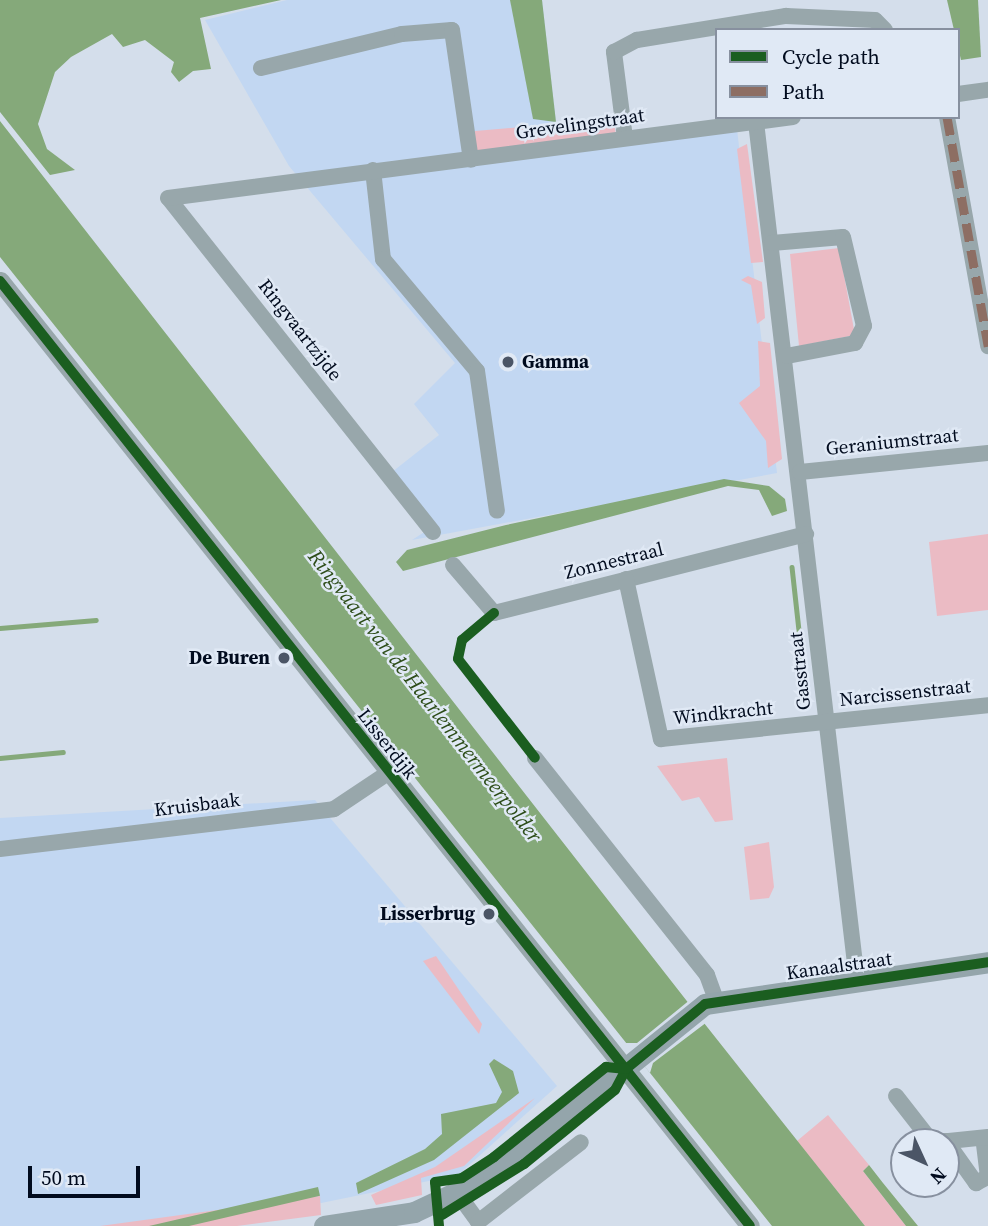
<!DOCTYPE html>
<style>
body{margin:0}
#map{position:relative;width:988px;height:1226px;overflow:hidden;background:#d4deeb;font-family:"Source Serif 4",serif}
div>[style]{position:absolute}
.built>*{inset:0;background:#c2d7f2}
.green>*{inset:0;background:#ebbbc4}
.water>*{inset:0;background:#85a97a;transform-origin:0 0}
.pier>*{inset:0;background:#d4deeb}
.stream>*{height:4.5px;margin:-2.25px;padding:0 2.25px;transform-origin:2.25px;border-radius:2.25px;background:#85a97a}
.minor>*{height:16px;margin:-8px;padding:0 8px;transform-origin:8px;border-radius:8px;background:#98a7ab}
.tertiary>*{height:19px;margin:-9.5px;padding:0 9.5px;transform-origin:9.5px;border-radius:9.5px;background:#98a7ab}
.secondary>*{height:21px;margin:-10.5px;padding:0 10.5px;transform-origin:10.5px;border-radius:10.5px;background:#94a5ab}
.quiet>*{height:9px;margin-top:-4.5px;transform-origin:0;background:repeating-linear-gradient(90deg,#8d6e63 0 18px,transparent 0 27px)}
.cycleway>*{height:10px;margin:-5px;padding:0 5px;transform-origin:5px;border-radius:5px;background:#1b5e20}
.dots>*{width:19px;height:19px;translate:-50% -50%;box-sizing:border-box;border:4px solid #e0e9f5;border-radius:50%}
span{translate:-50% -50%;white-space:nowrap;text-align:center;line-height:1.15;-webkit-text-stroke:5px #e0e9f5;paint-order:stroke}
.street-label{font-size:19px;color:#010b1e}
.poi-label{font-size:19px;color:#010b1e;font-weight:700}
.left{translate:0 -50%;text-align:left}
.right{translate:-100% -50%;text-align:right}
.water-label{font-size:21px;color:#2d4d19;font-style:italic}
.legend{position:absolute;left:715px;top:28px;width:245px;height:91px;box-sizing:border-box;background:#e0e9f5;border:2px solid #87909f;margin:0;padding:9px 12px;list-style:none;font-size:21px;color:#010b1e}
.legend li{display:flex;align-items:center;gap:14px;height:35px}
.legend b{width:35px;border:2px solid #87909f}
.north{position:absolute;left:890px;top:1128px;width:70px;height:70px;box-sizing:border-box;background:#e0e9f5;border:2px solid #87909f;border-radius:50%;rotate:135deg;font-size:19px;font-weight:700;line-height:28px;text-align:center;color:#010b1e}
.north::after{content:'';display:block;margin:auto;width:24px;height:32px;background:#4b5566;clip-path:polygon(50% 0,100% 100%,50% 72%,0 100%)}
.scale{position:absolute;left:28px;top:1166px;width:112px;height:32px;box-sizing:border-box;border:4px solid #010b1e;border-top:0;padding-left:9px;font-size:21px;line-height:24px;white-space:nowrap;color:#010b1e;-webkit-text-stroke:5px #e0e9f5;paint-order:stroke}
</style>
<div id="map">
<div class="built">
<i style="clip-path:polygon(287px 0,542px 0,556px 122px,554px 153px,737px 129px,777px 473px,412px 540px,429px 529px,387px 476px,439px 435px,414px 404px,455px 363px,289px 166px,205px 20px)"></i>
<i style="clip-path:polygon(315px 800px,557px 1086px,458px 1175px,209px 1226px,0 1226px,0 818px)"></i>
</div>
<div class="green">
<i style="clip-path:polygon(613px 119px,616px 134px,473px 151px,475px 131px)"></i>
<i style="clip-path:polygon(747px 144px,763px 262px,751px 263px,737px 149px)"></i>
<i style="clip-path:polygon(839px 248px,855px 335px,799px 346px,790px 254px)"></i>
<i style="clip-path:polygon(748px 276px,762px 282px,765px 318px,757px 324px,751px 285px,741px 280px)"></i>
<i style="clip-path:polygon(758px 341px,770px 343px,782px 459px,768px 468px,766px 441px,739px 403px,760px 386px)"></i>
<i style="clip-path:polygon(988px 534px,988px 610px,937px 616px,929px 542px)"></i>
<i style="clip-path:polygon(727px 758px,733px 820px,715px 822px,699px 797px,682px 801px,657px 766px)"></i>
<i style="clip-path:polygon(769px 842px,774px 887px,769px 898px,750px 900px,744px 847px)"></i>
<i style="clip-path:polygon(436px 956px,482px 1024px,479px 1034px,423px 961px)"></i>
<i style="clip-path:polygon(535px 1098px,464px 1166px,421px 1178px,422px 1195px,376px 1205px,371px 1195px,435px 1167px)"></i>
<i style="clip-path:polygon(828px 1115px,869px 1165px,863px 1171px,906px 1226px,865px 1226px,797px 1141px)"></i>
<i style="clip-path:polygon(320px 1196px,321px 1215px,237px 1226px,100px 1226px)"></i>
</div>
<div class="water">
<i style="clip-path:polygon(0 0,281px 0,200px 18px,211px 69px,193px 71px,179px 82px,171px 72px,174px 62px,145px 40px,123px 47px,112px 34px,71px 57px,55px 72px,38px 124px,47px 149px,75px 170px,50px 175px,0 112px)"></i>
<i style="clip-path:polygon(510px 0,542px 0,556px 122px,533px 119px)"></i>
<i style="clip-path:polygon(947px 0,978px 0,981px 57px,961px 60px)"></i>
<i style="clip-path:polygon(0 121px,704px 1023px,865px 1226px,772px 1226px,0 257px)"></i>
<i style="clip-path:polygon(724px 479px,769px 486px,785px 499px,787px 511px,772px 516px,759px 490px,728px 486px,403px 571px,396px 562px,407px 550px,506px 525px)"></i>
<i style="clip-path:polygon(494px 1059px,513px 1071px,519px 1093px,434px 1160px,358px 1194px,356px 1183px,425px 1149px,442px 1134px,441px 1114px,496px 1103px,502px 1092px,489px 1064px)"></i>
<i style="clip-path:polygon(869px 1165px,883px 1183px,918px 1226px,906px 1226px,863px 1171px)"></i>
<i style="left:318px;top:1187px;width:9px;height:215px;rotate:77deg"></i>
</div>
<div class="pier">
<i style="clip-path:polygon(691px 999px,707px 1022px,653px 1063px,650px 1073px,625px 1043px,637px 1043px)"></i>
</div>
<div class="stream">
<i style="left:792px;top:567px;width:137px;rotate:83.7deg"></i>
<i style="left:0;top:628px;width:96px;rotate:-4.8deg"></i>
<i style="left:0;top:758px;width:63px;rotate:-5.4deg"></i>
</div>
<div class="minor">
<i style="left:261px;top:68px;width:145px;rotate:-13.6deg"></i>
<i style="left:402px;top:34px;width:50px;rotate:-4.6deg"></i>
<i style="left:452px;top:30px;width:131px;rotate:81.7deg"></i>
<i style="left:958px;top:94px;width:30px;rotate:-8deg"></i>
<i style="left:947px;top:117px;width:233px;rotate:79.8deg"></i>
<i style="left:756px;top:122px;width:865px;rotate:83.29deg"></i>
<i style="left:625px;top:138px;width:87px;rotate:-97.3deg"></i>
<i style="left:614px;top:52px;width:26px;rotate:-28deg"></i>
<i style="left:637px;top:40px;width:151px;rotate:-9.2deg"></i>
<i style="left:786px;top:16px;width:89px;rotate:2.6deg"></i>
<i style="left:875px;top:20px;width:14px;rotate:45deg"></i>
<i style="left:373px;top:170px;width:90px;rotate:83.6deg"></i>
<i style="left:383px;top:259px;width:146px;rotate:50deg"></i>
<i style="left:477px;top:371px;width:141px;rotate:81.9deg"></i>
<i style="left:772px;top:243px;width:71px;rotate:-4.8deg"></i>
<i style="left:843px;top:237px;width:91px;rotate:76.7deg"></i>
<i style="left:864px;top:326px;width:19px;rotate:118deg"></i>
<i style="left:855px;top:343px;width:69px;rotate:169.2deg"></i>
<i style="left:800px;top:472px;width:189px;rotate:-5.8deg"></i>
<i style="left:433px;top:532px;width:426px;rotate:-128.4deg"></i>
<i style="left:168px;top:198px;width:630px;rotate:-7.38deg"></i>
<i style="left:453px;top:565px;width:63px;rotate:49.5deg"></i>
<i style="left:494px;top:613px;width:322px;rotate:-14.2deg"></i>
<i style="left:626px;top:579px;width:164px;rotate:77.7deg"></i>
<i style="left:661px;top:739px;width:329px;rotate:-5.9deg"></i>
<i style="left:535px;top:758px;width:277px;rotate:51.6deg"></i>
<i style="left:707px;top:975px;width:27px;rotate:70deg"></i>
<i style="left:0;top:849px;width:336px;rotate:-6.8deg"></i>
<i style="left:334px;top:809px;width:65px;rotate:-33.7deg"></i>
<i style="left:896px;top:1096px;width:58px;rotate:52deg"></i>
<i style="left:946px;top:1141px;width:52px;rotate:54.5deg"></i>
<i style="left:976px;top:1183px;width:13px;rotate:-27deg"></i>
<i style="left:988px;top:1177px;width:39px;rotate:-97deg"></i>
<i style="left:939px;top:1142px;width:49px;rotate:-5.8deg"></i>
<i style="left:458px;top:1194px;width:34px;rotate:54deg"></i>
<i style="left:478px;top:1222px;width:130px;rotate:-37.8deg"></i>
</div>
<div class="tertiary">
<i style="left:0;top:281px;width:1206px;rotate:51.56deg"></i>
</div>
<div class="secondary">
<i style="left:324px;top:1226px;width:91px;rotate:-8.8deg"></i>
<i style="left:414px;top:1212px;width:87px;rotate:-25.1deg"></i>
<i style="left:493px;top:1175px;width:272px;rotate:-38.9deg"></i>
<i style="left:705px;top:1004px;width:286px;rotate:-8.4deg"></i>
</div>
<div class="quiet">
<i style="left:947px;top:117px;width:233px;rotate:79.8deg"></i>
</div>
<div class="cycleway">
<i style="left:0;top:281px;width:1206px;rotate:51.56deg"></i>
<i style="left:494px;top:613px;width:42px;rotate:139.8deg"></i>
<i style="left:462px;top:640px;width:19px;rotate:102deg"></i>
<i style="left:458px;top:659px;width:125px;rotate:52.1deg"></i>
<i style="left:442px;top:1215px;width:97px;rotate:-31.9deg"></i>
<i style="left:524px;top:1164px;width:117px;rotate:-39.1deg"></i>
<i style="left:615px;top:1090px;width:24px;rotate:-62deg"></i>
<i style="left:626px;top:1069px;width:102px;rotate:-39.4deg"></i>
<i style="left:705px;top:1004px;width:286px;rotate:-8.4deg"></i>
<i style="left:439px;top:1226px;width:44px;rotate:-95.2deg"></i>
<i style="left:435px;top:1182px;width:27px;rotate:-8deg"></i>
<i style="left:462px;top:1178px;width:38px;rotate:-33deg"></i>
<i style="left:494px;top:1157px;width:144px;rotate:-38.8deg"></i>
<i style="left:606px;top:1067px;width:20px;rotate:6deg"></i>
</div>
<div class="dots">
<i style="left:508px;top:362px;background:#4b5566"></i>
<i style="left:284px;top:658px;background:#4b5566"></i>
<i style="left:489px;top:914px;background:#4b5566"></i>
</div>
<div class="street-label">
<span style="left:580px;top:124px;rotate:-8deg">Grevelingstraat</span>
<span style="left:300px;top:330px;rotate:52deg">Ringvaartzijde</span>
<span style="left:892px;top:442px;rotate:-6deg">Geraniumstraat</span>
<span style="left:614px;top:561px;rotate:-14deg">Zonnestraal</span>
<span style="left:800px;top:671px;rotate:-96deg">Gasstraat</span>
<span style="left:905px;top:693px;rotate:-6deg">Narcissenstraat</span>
<span style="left:723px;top:713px;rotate:-6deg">Windkracht</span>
<span style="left:387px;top:744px;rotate:52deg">Lisserdijk</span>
<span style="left:197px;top:805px;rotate:-7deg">Kruisbaak</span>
<span style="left:839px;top:966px;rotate:-8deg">Kanaalstraat</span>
</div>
<div class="poi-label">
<span class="left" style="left:522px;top:362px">Gamma</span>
<span class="right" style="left:270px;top:658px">De Buren</span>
<span class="right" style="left:475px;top:914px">Lisserbrug</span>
</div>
<div class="water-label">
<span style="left:425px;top:696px;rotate:52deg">Ringvaart van de Haarlemmermeerpolder</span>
</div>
<ul class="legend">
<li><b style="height:9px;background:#1b5e20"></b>Cycle path</li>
<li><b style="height:9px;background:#8d6e63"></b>Path</li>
</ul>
<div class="north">N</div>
<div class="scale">50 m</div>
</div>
